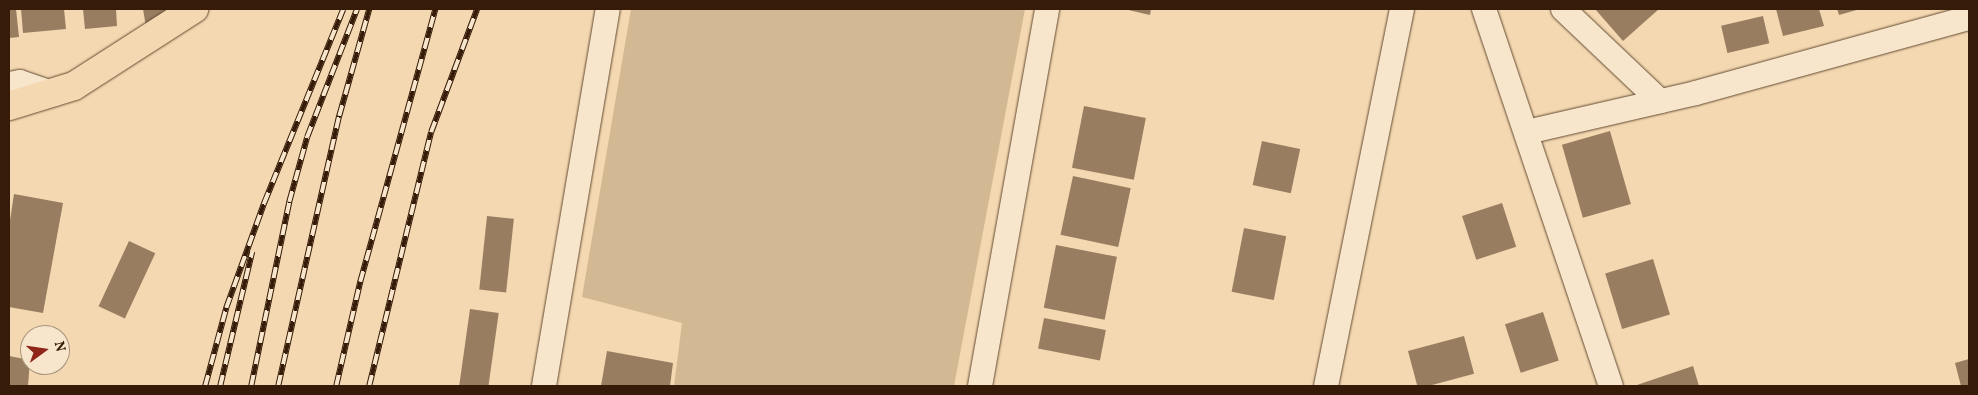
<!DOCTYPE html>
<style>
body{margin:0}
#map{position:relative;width:1978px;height:395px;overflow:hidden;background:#f3d8b1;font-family:Vollkorn,serif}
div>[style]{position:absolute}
.green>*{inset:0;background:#d3b894}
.building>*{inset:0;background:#987d60;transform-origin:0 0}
.roads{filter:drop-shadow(0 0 1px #644a32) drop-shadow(0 0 1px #644a32)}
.minor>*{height:24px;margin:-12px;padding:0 12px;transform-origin:12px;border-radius:12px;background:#f7e6cc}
.major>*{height:28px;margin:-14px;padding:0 14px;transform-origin:14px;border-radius:14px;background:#f3d8b1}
.rail>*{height:5.5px;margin-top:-2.75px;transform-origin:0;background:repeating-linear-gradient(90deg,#f7e6cc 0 11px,#351b08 0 22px);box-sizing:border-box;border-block:1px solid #351b08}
span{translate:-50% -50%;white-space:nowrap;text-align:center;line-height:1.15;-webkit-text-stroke:5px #f7e6cc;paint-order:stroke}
.frame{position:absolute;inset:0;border:10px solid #351b08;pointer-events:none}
.north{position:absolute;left:20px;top:325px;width:50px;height:50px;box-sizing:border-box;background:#f7e6cc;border:1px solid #a9957e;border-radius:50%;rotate:76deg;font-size:14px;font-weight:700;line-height:20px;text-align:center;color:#351b08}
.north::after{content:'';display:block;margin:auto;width:18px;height:22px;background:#8f2418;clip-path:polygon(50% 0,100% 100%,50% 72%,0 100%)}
</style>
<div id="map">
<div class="green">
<i style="clip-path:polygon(631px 9px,1025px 9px,954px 386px,674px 386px,682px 323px,582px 297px)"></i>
</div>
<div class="building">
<i style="clip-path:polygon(9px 9px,16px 9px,19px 37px,9px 38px)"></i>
<i style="clip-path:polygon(21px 9px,64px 9px,66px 29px,23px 33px)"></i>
<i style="clip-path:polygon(83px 9px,116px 9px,117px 26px,85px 29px)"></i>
<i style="clip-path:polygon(143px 9px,181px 9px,146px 27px)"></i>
<i style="clip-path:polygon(1124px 9px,1151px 9px,1150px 15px)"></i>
<i style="clip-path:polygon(1595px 9px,1659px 9px,1623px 41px)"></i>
<i style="clip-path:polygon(1776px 9px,1819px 9px,1824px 26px,1783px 36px)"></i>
<i style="clip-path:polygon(1837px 9px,1860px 9px,1839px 15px)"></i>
<i style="left:1763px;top:16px;width:28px;height:43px;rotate:77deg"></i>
<i style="left:1084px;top:106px;width:63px;height:63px;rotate:11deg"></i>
<i style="left:1610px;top:131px;width:76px;height:50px;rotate:74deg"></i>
<i style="left:1262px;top:141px;width:39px;height:45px;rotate:12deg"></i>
<i style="left:1073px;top:176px;width:59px;height:60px;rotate:12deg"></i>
<i style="clip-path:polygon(14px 194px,63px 203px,43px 313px,9px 307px,9px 227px)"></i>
<i style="left:1502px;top:203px;width:46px;height:42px;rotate:72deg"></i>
<i style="left:487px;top:216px;width:27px;height:74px;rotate:6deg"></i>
<i style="left:1244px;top:228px;width:43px;height:65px;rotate:11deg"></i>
<i style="left:129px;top:241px;width:29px;height:72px;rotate:25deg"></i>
<i style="left:1056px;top:245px;width:62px;height:64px;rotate:11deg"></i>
<i style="left:1653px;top:259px;width:58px;height:50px;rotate:73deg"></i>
<i style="left:470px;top:309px;width:29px;height:78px;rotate:8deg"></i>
<i style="left:1543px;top:312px;width:51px;height:40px;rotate:72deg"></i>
<i style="left:1044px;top:318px;width:63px;height:31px;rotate:11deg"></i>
<i style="left:1464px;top:336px;width:39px;height:58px;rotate:75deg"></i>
<i style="clip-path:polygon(607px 351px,673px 363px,670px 386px,601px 386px)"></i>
<i style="clip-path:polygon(9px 356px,30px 360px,28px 386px,9px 386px)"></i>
<i style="clip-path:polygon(1969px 359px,1969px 386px,1961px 386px,1955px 363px)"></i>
<i style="clip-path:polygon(1693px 366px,1699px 386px,1634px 386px)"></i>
</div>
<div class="roads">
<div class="minor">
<i style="left:1484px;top:9px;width:398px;rotate:71.4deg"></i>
<i style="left:1563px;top:9px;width:134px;rotate:43.5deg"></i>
<i style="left:9px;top:84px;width:11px;rotate:-10deg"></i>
<i style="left:20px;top:82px;width:37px;rotate:19deg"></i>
<i style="left:1527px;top:132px;width:173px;rotate:-13deg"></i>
<i style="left:1696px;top:93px;width:283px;rotate:-15.4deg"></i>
<i style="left:544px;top:386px;width:382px;rotate:-80.4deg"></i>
<i style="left:980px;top:386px;width:383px;rotate:-79.9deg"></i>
<i style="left:1326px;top:386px;width:385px;rotate:-78.6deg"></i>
</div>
<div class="major">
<i style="left:9px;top:106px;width:68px;rotate:-17.1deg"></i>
<i style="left:74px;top:86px;width:143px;rotate:-32.7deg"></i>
</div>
</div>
<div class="rail">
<i style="left:205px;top:386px;width:81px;rotate:-74.9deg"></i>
<i style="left:226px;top:308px;width:112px;rotate:-70.1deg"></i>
<i style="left:264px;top:203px;width:209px;rotate:-67.8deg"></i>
<i style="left:220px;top:386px;width:138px;rotate:-76.6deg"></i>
<i style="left:251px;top:386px;width:188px;rotate:-78.3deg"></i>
<i style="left:289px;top:202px;width:67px;rotate:-74.5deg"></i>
<i style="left:307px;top:137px;width:137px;rotate:-68.7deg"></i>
<i style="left:278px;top:386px;width:277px;rotate:-77.3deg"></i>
<i style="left:339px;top:116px;width:111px;rotate:-74.3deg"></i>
<i style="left:336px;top:386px;width:107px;rotate:-77deg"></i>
<i style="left:360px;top:282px;width:283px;rotate:-74.6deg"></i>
<i style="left:369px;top:386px;width:261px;rotate:-76.3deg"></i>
<i style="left:431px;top:132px;width:131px;rotate:-69.5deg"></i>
</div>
<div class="frame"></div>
<div class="north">N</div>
</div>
